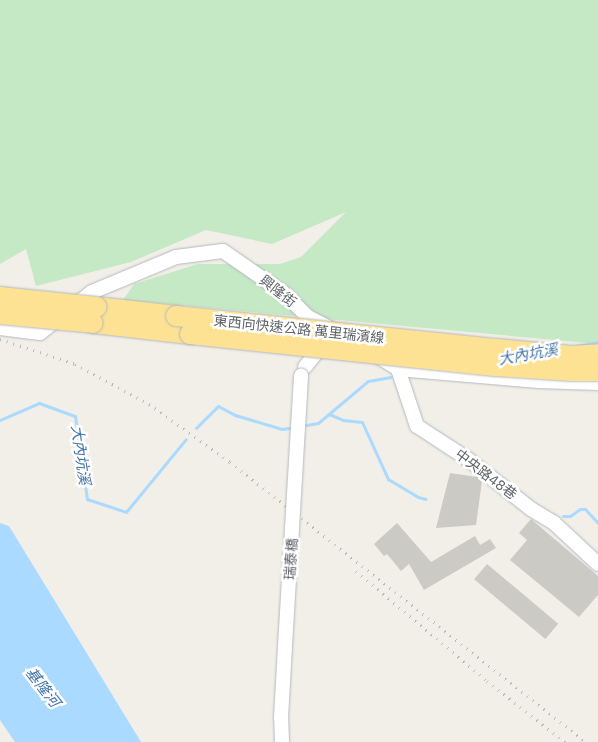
<!DOCTYPE html>
<meta charset="utf-8">
<style>
body{margin:0}
#map{position:relative;width:598px;height:742px;overflow:hidden;background:#f1efe8;font-family:"IBM Plex Sans","Noto Sans TC",sans-serif}
div>[style]{position:absolute}
.green>*{inset:0;background:#c5e8c5}
.water>*{inset:0;background:#aadaff}
.stream>*{height:3px;margin:-1.5px;padding:0 1.5px;transform-origin:1.5px;border-radius:1.5px;background:#aadaff}
.building>*{inset:0;background:#cccac5;transform-origin:0 0}
.roads{filter:drop-shadow(0 0 1px #b5b8bc) drop-shadow(0 0 1px #b5b8bc)}
.minor>*{height:14px;margin:-7px;padding:0 7px;transform-origin:7px;border-radius:7px;background:#fff}
.highway>*{height:20px;margin:-10px;padding:0 10px;transform-origin:10px;border-radius:10px;background:#fde293}
.rail>*{height:3px;margin-top:-1.5px;transform-origin:0;background:repeating-linear-gradient(90deg,#b6b7b8 0 1px,transparent 0 7px)}
.bridges{filter:drop-shadow(0 0 1px #b5b8bc) drop-shadow(0 0 1px #b5b8bc)}
.minor-bridge>*{height:14px;margin:-7px;padding:0 7px;transform-origin:7px;border-radius:7px;background:#fff}
.highway-bridge>*{height:20px;margin:-10px;padding:0 10px;transform-origin:10px;border-radius:10px;background:#fde293}
span{translate:-50% -50%;white-space:nowrap;text-align:center;line-height:1.15;-webkit-text-stroke:5px #fff;paint-order:stroke}
.street-label{font-size:14px;color:#5f6368}
.water-label{font-size:15px;color:#4174aa;font-style:italic}
</style>
<div id="map">
<div class="green">
<i style="clip-path:polygon(0 0,598px 0,598px 344px,123px 300px,134px 284px,198px 264px,280px 264px,301px 257px,346px 212px,272px 244px,206px 230px,131px 262px,36px 286px,26px 249px,0 264px)"></i>
</div>
<div class="water">
<i style="clip-path:polygon(0 523px,9px 526px,141px 742px,15px 742px,0 720px)"></i>
</div>
<div class="stream">
<i style="left:576px;top:346px;width:22px;rotate:-10deg"></i>
<i style="left:329px;top:414px;width:15px;rotate:23deg"></i>
<i style="left:343px;top:420px;width:19px;rotate:6deg"></i>
<i style="left:362px;top:422px;width:63px;rotate:65.5deg"></i>
<i style="left:388px;top:479px;width:35px;rotate:31deg"></i>
<i style="left:418px;top:497px;width:8px;rotate:14deg"></i>
<i style="left:0;top:420px;width:43px;rotate:-23.6deg"></i>
<i style="left:39px;top:403px;width:38px;rotate:20deg"></i>
<i style="left:75px;top:416px;width:84px;rotate:81.8deg"></i>
<i style="left:87px;top:499px;width:41px;rotate:18.4deg"></i>
<i style="left:126px;top:512px;width:94px;rotate:-50.6deg"></i>
<i style="left:301px;top:426px;width:17px;rotate:-10deg"></i>
<i style="left:318px;top:423px;width:65px;rotate:-40deg"></i>
<i style="left:368px;top:381px;width:23px;rotate:-10deg"></i>
<i style="left:196px;top:428px;width:31px;rotate:-45deg"></i>
<i style="left:218px;top:406px;width:19px;rotate:28deg"></i>
<i style="left:235px;top:415px;width:49px;rotate:16.6deg"></i>
<i style="left:282px;top:429px;width:13px;rotate:-9deg"></i>
<i style="left:563px;top:516px;width:7px"></i>
<i style="left:570px;top:516px;width:12px;rotate:-35deg"></i>
<i style="left:580px;top:509px;width:5px"></i>
<i style="left:585px;top:509px;width:19px;rotate:47deg"></i>
</div>
<div class="building">
<i style="clip-path:polygon(450px 473px,477px 477px,482px 481px,476px 525px,436px 528px)"></i>
<i style="clip-path:polygon(531px 519px,598px 576px,598px 595px,579px 617px,510px 560px,527px 540px,519px 533px)"></i>
<i style="clip-path:polygon(397px 523px,431px 562px,475px 536px,480px 545px,490px 539px,496px 548px,424px 590px,409px 564px,401px 571px,387px 554px,384px 556px,374px 544px)"></i>
<i style="left:487px;top:564px;width:93px;height:20px;rotate:40deg"></i>
</div>
<div class="roads">
<div class="minor">
<i style="left:0;top:328px;width:40px;rotate:7.1deg"></i>
<i style="left:40px;top:333px;width:66px;rotate:-38.3deg"></i>
<i style="left:92px;top:292px;width:91px;rotate:-22.6deg"></i>
<i style="left:176px;top:257px;width:47px;rotate:-7.3deg"></i>
<i style="left:223px;top:251px;width:75px;rotate:34.7deg"></i>
<i style="left:285px;top:294px;width:33px;rotate:45deg"></i>
<i style="left:308px;top:317px;width:27px;rotate:27deg"></i>
<i style="left:376px;top:355px;width:26px;rotate:32deg"></i>
<i style="left:398px;top:369px;width:141px;rotate:4.9deg"></i>
<i style="left:538px;top:381px;width:60px;rotate:1.9deg"></i>
<i style="left:305px;top:367px;width:18px;rotate:-52deg"></i>
<i style="left:316px;top:353px;width:14px;rotate:-30deg"></i>
<i style="left:398px;top:369px;width:60px;rotate:71.6deg"></i>
<i style="left:417px;top:426px;width:62px;rotate:33.2deg"></i>
<i style="left:469px;top:460px;width:79px;rotate:38.3deg"></i>
<i style="left:531px;top:509px;width:27px;rotate:31deg"></i>
<i style="left:554px;top:523px;width:60px;rotate:43deg"></i>
</div>
<div class="highway">
<i style="left:96px;top:307px;width:81px;rotate:6.4deg"></i>
<i style="left:93px;top:323px;width:98px;rotate:6.5deg"></i>
</div>
</div>
<div class="rail">
<i style="left:0;top:339px;width:79px;rotate:18.4deg"></i>
<i style="left:75px;top:364px;width:84px;rotate:28.4deg"></i>
<i style="left:149px;top:404px;width:100px;rotate:35.6deg"></i>
<i style="left:230px;top:462px;width:453px;rotate:38.2deg"></i>
<i style="left:356px;top:571px;width:171px;rotate:40deg"></i>
<i style="left:487px;top:681px;width:99px;rotate:38deg"></i>
</div>
<div class="bridges">
<div class="minor-bridge">
<i style="left:282px;top:742px;width:24px;rotate:-92deg"></i>
<i style="left:281px;top:718px;width:72px;rotate:-86.8deg"></i>
<i style="left:285px;top:646px;width:271px;rotate:-86.6deg"></i>
</div>
<div class="highway-bridge">
<i style="left:0;top:297px;width:97px;rotate:5.9deg"></i>
<i style="left:0;top:314px;width:93px;rotate:5.5deg"></i>
<i style="left:176px;top:316px;width:323px;rotate:5.9deg"></i>
<i style="left:497px;top:349px;width:75px;rotate:5.3deg"></i>
<i style="left:572px;top:356px;width:26px;rotate:-4deg"></i>
<i style="left:190px;top:334px;width:308px;rotate:6deg"></i>
<i style="left:496px;top:366px;width:76px;rotate:3.8deg"></i>
<i style="left:572px;top:371px;width:26px"></i>
</div>
</div>
<div class="street-label">
<span style="left:278px;top:291px;rotate:38deg">興隆街</span>
<span style="left:299px;top:329px;rotate:6deg">東西向快速公路 萬里瑞濱線</span>
<span style="left:486px;top:474px;rotate:37deg">中央路48巷</span>
<span style="left:291px;top:559px;rotate:-86deg">瑞泰橋</span>
</div>
<div class="water-label">
<span style="left:528px;top:354px;rotate:-10deg">大內坑溪</span>
<span style="left:81px;top:455px;rotate:82deg">大內坑溪</span>
<span style="left:43px;top:687px;rotate:52deg">基隆河</span>
</div>
</div>
